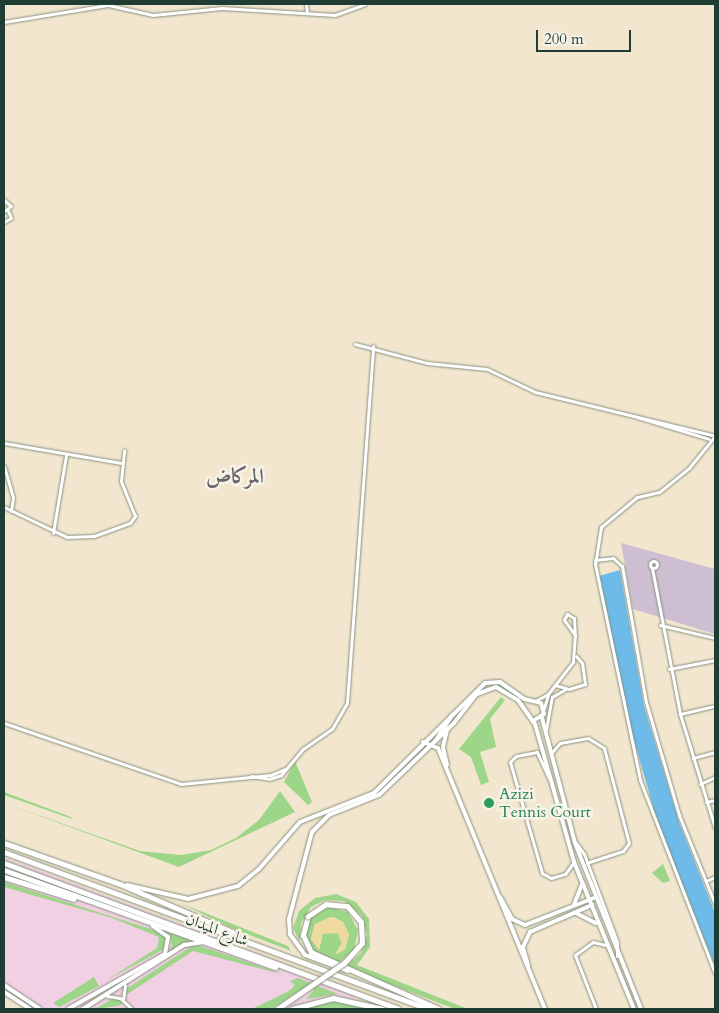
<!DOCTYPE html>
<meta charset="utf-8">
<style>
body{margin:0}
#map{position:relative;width:719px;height:1013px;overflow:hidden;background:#f2e6ce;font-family:Cardo,Amiri,serif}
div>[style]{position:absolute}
.built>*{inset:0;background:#f1d0e3}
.industrial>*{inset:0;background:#cebed1}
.green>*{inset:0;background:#9ed689}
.sand>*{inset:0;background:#eeda9e}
.water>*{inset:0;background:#6ebae8}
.roads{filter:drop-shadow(0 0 1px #889281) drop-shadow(0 0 1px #889281)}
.minor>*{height:3px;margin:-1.5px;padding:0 1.5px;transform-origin:1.5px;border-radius:1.5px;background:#fff}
.minor>.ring{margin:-1.5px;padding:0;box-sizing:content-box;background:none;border:3px solid #fff;border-radius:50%}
.tertiary>*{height:4px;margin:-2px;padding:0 2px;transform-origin:2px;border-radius:2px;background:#fff}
.primary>*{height:5px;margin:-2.5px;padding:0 2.5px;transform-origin:2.5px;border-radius:2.5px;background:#fff}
.bridges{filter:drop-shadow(0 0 1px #889281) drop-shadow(0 0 1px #889281)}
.primary-bridge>*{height:5px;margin:-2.5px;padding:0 2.5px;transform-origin:2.5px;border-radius:2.5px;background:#fff}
.dots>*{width:14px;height:14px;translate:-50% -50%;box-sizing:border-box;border:2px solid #f7f3e8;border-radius:50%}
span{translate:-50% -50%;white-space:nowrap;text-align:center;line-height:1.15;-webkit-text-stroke:5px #f7f3e8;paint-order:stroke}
.leisure-label{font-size:16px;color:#27864d}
.left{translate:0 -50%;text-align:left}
.street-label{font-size:16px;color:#1f3d34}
.district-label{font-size:21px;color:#66656a;font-weight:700}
.frame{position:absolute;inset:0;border:5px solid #1f3d34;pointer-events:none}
.scale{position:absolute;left:536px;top:30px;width:95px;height:22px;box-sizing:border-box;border:2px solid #1f3d34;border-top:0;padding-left:6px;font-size:15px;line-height:18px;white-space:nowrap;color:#1f3d34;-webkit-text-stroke:4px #f7f3e8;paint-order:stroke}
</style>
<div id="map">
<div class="built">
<i style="clip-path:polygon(4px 857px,350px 988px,361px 1009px,42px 1009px,4px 983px)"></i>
</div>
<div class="industrial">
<i style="clip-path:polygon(621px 543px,715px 569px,715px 634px,633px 609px)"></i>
</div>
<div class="green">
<i style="clip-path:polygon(501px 697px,505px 700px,490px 719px,496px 747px,480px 752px,489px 782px,481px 785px,471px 757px,459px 749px)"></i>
<i style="clip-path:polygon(295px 761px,312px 802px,308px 805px,284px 782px)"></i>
<i style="clip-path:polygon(280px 791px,295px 812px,179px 867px,4px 803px,140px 851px,181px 855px,211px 850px,236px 838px,259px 820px)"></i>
<i style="clip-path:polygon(4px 792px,71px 817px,72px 819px,4px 795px)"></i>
<i style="clip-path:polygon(663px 864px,670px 881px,663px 883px,652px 873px)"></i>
<i style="clip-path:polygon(4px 882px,160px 932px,166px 939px,164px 949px,105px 981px,157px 948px,159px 937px,112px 918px,4px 887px)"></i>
<i style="clip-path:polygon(336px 894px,356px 902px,369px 919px,370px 947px,357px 965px,468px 1009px,455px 1009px,345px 967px,361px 953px,367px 935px,362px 916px,344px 901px,325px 900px,311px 907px,301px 923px,300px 942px,293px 928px,299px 911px,315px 898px)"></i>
<i style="clip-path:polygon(180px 903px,288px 946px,291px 951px,234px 929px)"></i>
<i style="clip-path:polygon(evenodd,328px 907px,348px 912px,358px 930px,354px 950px,337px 964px,312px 951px,305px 934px,310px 918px,328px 907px,333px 917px,343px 922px,349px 935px,345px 949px,336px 953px,342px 943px,338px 933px,323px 933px,319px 950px,311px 939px,315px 924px,333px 917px)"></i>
<i style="clip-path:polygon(169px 932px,191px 940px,168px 956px,172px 945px)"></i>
<i style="clip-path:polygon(192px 946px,200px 946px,285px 975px,193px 951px,123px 997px,123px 991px)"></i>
<i style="clip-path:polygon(94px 977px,99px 986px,59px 1007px,53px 1003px)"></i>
<i style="clip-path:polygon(298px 978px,338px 994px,306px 999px,314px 990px,307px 986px,271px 1009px,252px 1009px,289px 991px,295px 985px,290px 981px)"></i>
<i style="clip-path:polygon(116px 997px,123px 1003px,118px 1006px,95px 1009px)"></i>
<i style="clip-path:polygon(332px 1002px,350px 1004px,367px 1009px,301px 1009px)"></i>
</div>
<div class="sand">
<i style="clip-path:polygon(330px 917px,343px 922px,349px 935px,345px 949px,336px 955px,342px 943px,338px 933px,322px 934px,319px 950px,311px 939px,315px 924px)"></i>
</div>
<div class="water">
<i style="clip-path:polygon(620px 570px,644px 706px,679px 822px,715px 913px,715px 966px,661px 834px,631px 730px,599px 576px)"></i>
</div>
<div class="roads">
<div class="minor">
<i style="left:306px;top:4px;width:9px;rotate:84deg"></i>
<i style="left:4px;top:22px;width:105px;rotate:-9.3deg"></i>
<i style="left:108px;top:5px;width:46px;rotate:12.5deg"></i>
<i style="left:153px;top:15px;width:69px;rotate:-5.8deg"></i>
<i style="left:222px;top:8px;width:113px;rotate:3.5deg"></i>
<i style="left:335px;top:15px;width:32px;rotate:-20deg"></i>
<i style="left:4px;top:200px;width:9px;rotate:41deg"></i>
<i style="left:11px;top:206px;width:9px;rotate:144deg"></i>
<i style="left:4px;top:222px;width:8px;rotate:-30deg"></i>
<i style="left:11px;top:218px;width:8px;rotate:-113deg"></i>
<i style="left:355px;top:344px;width:74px;rotate:14.8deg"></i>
<i style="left:427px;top:363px;width:60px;rotate:5.7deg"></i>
<i style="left:487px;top:369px;width:53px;rotate:25.6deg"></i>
<i style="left:535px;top:392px;width:185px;rotate:13.7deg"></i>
<i style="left:637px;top:417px;width:75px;rotate:17deg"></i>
<i style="left:715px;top:436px;width:41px;rotate:129.1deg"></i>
<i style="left:689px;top:468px;width:38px;rotate:141deg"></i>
<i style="left:659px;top:492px;width:23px;rotate:167deg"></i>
<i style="left:637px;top:497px;width:47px;rotate:140.2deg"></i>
<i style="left:601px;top:527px;width:37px;rotate:99deg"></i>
<i style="left:595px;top:564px;width:221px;rotate:78.2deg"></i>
<i style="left:640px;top:780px;width:207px;rotate:68.8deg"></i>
<i style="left:4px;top:443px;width:119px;rotate:9.7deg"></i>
<i style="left:4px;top:466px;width:33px;rotate:74deg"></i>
<i style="left:13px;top:498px;width:13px;rotate:99deg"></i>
<i style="left:4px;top:507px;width:70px;rotate:25.5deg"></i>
<i style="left:67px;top:537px;width:27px;rotate:-2deg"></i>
<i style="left:94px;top:536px;width:38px;rotate:-20deg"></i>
<i style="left:130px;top:523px;width:9px;rotate:-54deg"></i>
<i style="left:135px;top:516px;width:38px;rotate:-112deg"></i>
<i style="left:121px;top:481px;width:31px;rotate:-84deg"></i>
<i style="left:53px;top:533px;width:79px;rotate:-80.5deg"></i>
<i style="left:595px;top:560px;width:18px;rotate:-6deg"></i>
<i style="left:613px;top:558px;width:12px;rotate:42deg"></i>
<i style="left:622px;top:566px;width:138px;rotate:80deg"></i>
<i style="left:646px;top:702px;width:118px;rotate:73.7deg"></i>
<i style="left:679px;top:815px;width:96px;rotate:68deg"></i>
<i class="ring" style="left:650.5px;top:561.5px;width:4px;height:4px"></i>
<i style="left:652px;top:568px;width:149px;rotate:79.1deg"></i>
<i style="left:680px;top:714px;width:119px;rotate:72.9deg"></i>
<i style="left:567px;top:614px;width:8px;rotate:30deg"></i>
<i style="left:574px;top:618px;width:17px;rotate:87deg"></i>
<i style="left:575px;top:635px;width:19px;rotate:-126deg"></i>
<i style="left:564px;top:620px;width:7px;rotate:-63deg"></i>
<i style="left:660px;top:625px;width:57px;rotate:13.3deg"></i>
<i style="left:669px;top:669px;width:47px;rotate:-11.1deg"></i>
<i style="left:555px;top:685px;width:15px;rotate:16deg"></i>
<i style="left:569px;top:689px;width:17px;rotate:-17deg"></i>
<i style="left:585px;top:684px;width:21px;rotate:-98deg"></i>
<i style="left:582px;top:663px;width:9px;rotate:-131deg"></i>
<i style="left:535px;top:701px;width:15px;rotate:-28deg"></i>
<i style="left:548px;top:694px;width:41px;rotate:-52deg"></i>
<i style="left:573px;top:662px;width:27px;rotate:-86deg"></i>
<i style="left:544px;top:708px;width:14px;rotate:-73deg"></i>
<i style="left:680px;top:714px;width:36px;rotate:-13deg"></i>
<i style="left:4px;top:723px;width:187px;rotate:19deg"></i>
<i style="left:181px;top:784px;width:90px;rotate:-5.7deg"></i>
<i style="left:271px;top:775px;width:15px;rotate:-23deg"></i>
<i style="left:546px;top:730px;width:34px;rotate:-80deg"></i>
<i style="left:552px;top:697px;width:16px;rotate:-30deg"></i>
<i style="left:552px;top:752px;width:12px;rotate:-48deg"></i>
<i style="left:560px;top:743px;width:28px;rotate:-10deg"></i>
<i style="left:588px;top:738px;width:19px;rotate:32deg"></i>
<i style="left:604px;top:748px;width:98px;rotate:75.3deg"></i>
<i style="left:629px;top:843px;width:10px;rotate:127deg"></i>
<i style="left:623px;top:851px;width:38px;rotate:162deg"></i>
<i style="left:693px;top:758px;width:23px;rotate:-15deg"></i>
<i style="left:251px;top:776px;width:18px;rotate:9deg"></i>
<i style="left:269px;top:779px;width:13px;rotate:-18deg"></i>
<i style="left:281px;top:775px;width:34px;rotate:-50deg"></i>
<i style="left:303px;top:749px;width:35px;rotate:-35deg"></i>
<i style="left:332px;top:729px;width:30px;rotate:-60deg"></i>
<i style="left:347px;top:703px;width:358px;rotate:-85.8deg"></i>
<i style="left:549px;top:778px;width:29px;rotate:-115deg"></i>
<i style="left:537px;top:752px;width:21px;rotate:169deg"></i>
<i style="left:516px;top:756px;width:8px;rotate:135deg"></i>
<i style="left:510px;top:762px;width:116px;rotate:73.9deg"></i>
<i style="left:542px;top:873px;width:10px;rotate:29deg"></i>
<i style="left:551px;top:878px;width:15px;rotate:-16deg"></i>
<i style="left:565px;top:874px;width:15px;rotate:-53deg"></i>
<i style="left:700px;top:784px;width:17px;rotate:-25deg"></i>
<i style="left:706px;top:802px;width:9px;rotate:-13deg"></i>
<i style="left:576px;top:843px;width:14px;rotate:54deg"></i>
<i style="left:584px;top:854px;width:94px;rotate:69.4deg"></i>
<i style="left:617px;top:942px;width:14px;rotate:90deg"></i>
<i style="left:706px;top:881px;width:10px;rotate:-24deg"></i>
<i style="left:107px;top:996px;width:13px;rotate:9deg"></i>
<i style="left:120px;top:998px;width:16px;rotate:43deg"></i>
<i style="left:123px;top:1000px;width:15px;rotate:-82deg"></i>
<i style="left:596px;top:1009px;width:58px;rotate:-111.3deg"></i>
<i style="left:575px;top:955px;width:22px;rotate:-36deg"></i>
<i style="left:593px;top:942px;width:13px;rotate:13deg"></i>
</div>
<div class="tertiary">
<i style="left:542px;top:718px;width:129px;rotate:75.2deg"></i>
<i style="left:575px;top:843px;width:179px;rotate:68.3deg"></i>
<i style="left:436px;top:740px;width:30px;rotate:-57deg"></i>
<i style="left:423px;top:742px;width:16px;rotate:22deg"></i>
<i style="left:438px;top:748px;width:282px;rotate:67.7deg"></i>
<i style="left:447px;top:765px;width:18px;rotate:-103deg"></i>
<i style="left:443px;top:747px;width:17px;rotate:-77deg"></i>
<i style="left:127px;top:885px;width:63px;rotate:12.9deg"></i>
<i style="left:188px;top:899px;width:52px;rotate:-14.6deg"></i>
<i style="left:238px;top:886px;width:27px;rotate:-39deg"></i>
<i style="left:259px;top:869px;width:62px;rotate:-48.9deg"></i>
<i style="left:300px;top:822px;width:79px;rotate:-21.4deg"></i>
<i style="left:374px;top:793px;width:156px;rotate:-44.7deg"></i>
<i style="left:485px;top:683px;width:15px;rotate:-4deg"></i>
<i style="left:500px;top:682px;width:29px;rotate:35deg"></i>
<i style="left:524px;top:699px;width:17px;rotate:13deg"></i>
<i style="left:541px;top:703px;width:11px;rotate:75deg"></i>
<i style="left:544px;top:714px;width:13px;rotate:148deg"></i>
<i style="left:500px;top:897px;width:25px;rotate:61deg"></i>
<i style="left:512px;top:919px;width:14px;rotate:25deg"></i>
<i style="left:525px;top:925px;width:74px;rotate:-21.4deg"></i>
<i style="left:574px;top:905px;width:22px;rotate:-69deg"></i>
<i style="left:576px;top:913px;width:22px;rotate:27deg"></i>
<i style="left:528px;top:965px;width:19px;rotate:-106deg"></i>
<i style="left:523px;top:947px;width:17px;rotate:-65deg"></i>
<i style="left:530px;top:932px;width:68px;rotate:-23.5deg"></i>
<i style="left:348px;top:971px;width:46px;rotate:-159.6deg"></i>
<i style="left:305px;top:955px;width:26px;rotate:-126deg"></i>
<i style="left:290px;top:934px;width:15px;rotate:-94deg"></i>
<i style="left:289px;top:919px;width:90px;rotate:-75.2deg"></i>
<i style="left:312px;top:832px;width:24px;rotate:-45deg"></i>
<i style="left:329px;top:815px;width:54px;rotate:-21.8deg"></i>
<i style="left:379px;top:795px;width:104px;rotate:-43.8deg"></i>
<i style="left:454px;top:723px;width:37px;rotate:-52deg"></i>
<i style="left:477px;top:694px;width:20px;rotate:-20deg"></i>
<i style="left:496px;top:687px;width:26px;rotate:31deg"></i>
<i style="left:518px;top:700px;width:29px;rotate:55deg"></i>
<i style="left:535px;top:724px;width:143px;rotate:74.2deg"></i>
<i style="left:574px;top:862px;width:159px;rotate:67.8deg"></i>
<i style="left:4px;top:985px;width:43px;rotate:33.7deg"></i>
<i style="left:4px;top:992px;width:31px;rotate:33deg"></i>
<i style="left:68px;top:1009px;width:112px;rotate:-29.6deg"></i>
<i style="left:165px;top:954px;width:17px;rotate:-80deg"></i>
<i style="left:168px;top:937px;width:19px;rotate:-144deg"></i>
<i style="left:83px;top:1009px;width:120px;rotate:-32.4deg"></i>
<i style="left:184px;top:945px;width:18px;rotate:-9deg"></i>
</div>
<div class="primary">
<i style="left:4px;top:843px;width:123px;rotate:19.5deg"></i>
<i style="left:120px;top:884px;width:122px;rotate:23.2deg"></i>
<i style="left:4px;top:852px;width:453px;rotate:20.3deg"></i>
<i style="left:4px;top:863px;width:420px;rotate:20.3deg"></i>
<i style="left:4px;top:870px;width:288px;rotate:19.7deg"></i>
<i style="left:4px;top:877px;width:73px;rotate:17.4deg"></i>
<i style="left:308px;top:916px;width:20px;rotate:105deg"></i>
<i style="left:303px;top:935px;width:19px;rotate:65deg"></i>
<i style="left:311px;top:952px;width:140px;rotate:24deg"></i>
<i style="left:292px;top:1009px;width:42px;rotate:-15deg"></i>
<i style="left:333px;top:998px;width:51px;rotate:12.4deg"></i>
</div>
</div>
<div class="bridges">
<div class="primary-bridge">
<i style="left:277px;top:1009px;width:81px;rotate:-34.5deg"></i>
<i style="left:344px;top:963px;width:27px;rotate:-48deg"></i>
<i style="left:362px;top:943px;width:21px;rotate:-93deg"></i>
<i style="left:361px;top:922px;width:21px;rotate:-131deg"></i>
<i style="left:347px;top:906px;width:21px;rotate:-175deg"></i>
<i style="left:326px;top:904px;width:22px;rotate:146deg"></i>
</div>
</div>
<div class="dots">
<i style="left:489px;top:803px;background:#2e9e5b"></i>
</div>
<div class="leisure-label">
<span class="left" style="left:499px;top:803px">Azizi<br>Tennis Court</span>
</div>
<div class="street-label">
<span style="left:217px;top:930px;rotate:21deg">شارع الميدان</span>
</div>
<div class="district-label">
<span style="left:235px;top:477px">المركاض</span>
</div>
<div class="frame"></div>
<div class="scale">200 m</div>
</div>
